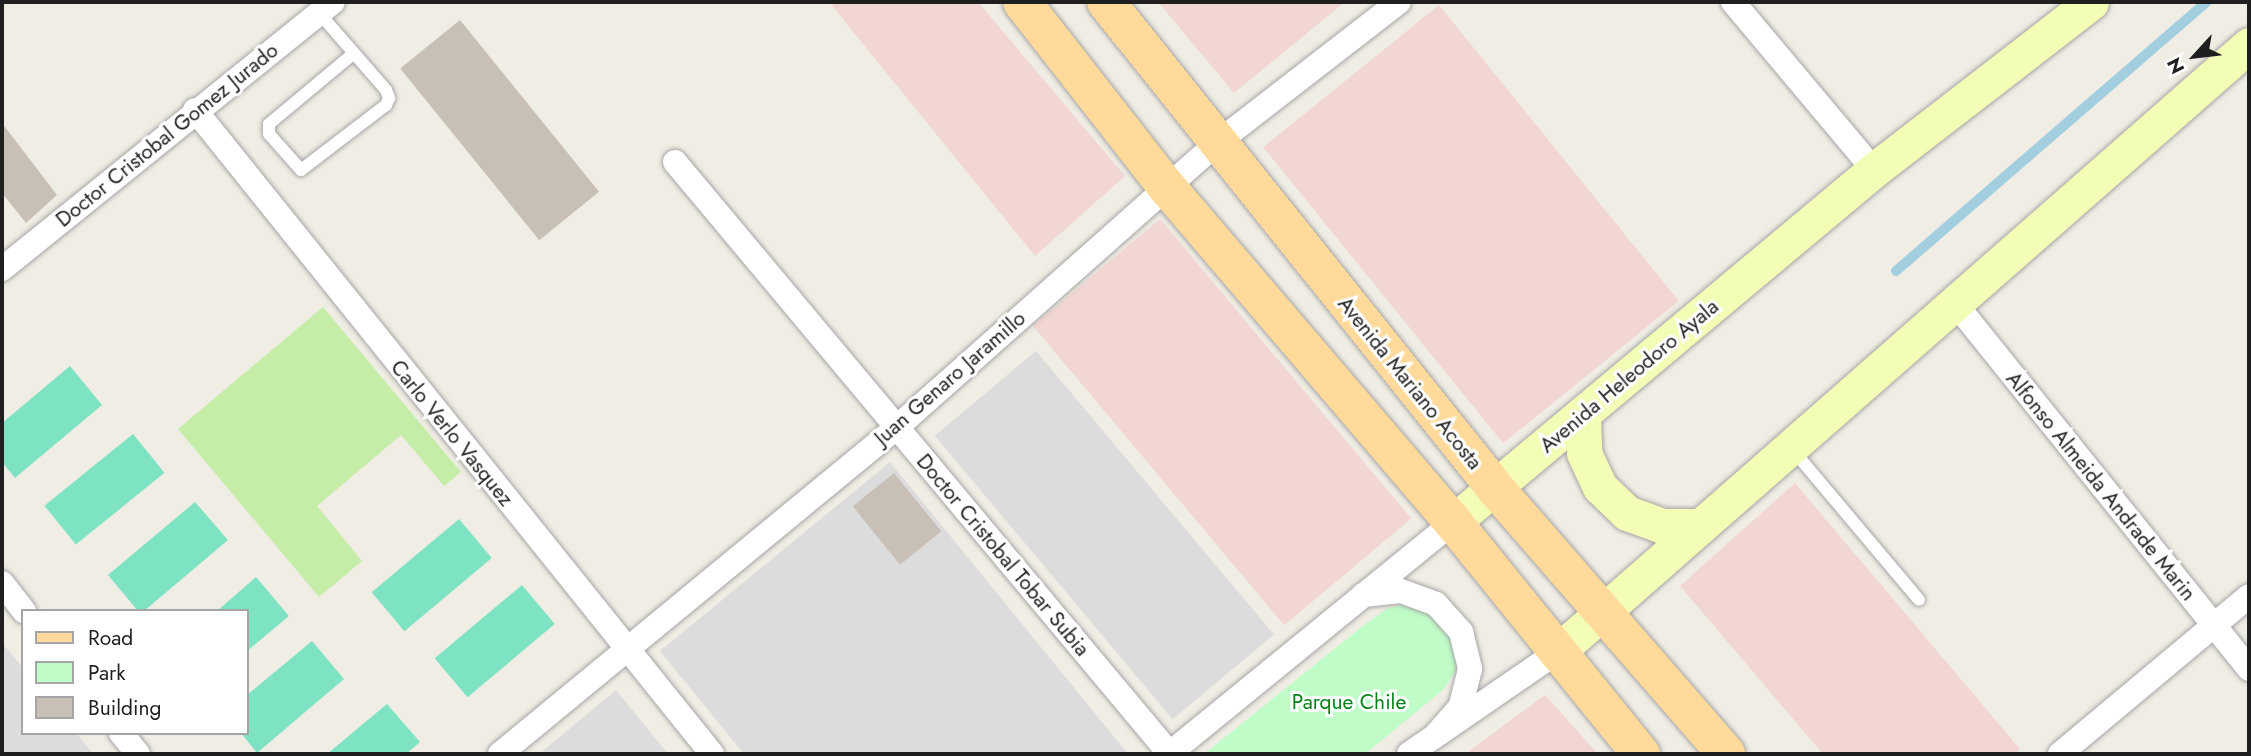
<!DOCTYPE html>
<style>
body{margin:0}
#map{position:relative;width:2251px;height:756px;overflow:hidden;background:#f0ede4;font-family:Jost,sans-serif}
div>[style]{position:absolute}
.residential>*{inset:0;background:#dddcdc;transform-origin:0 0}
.commercial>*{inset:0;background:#f2d6d3;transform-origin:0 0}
.grass>*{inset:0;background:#c5eda8}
.park>*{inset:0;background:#bffcc8}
.pitch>*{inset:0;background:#7ee3c3;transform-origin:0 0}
.stream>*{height:10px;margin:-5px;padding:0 5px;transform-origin:5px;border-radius:5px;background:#a2cee0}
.building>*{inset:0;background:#c8c0b7;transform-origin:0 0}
.roads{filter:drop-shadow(0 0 2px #a6a6a6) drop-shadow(0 0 2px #a6a6a6)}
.service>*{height:12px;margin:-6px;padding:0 6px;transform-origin:6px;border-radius:6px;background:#fff}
.minor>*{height:24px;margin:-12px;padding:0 12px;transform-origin:12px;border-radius:12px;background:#fff}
.secondary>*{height:35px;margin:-17.5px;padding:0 17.5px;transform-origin:17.5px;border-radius:17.5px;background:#f4fdb6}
.primary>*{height:38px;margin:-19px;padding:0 19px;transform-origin:19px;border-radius:19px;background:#ffda9a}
span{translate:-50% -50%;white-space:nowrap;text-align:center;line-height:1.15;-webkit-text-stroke:6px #fff;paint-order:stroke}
.street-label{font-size:21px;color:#1f1f1f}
.park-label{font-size:21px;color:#068318}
.frame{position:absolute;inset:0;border:4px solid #1f1f1f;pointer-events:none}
.legend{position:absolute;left:21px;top:609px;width:228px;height:126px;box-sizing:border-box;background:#fff;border:2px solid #a5a5a5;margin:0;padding:9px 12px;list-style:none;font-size:21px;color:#1f1f1f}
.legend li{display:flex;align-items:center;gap:14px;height:35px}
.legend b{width:35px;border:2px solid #a5a5a5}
.north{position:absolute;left:2160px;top:21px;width:70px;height:70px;-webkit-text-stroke:5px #fff;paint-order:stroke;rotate:243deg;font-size:19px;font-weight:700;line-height:28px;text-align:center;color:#1f1f1f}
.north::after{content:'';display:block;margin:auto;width:24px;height:32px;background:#1f1f1f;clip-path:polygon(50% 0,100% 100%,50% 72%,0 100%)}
</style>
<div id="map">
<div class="residential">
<i style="left:1036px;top:351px;width:370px;height:132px;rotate:50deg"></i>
<i style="clip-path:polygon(890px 462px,1128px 754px,744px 754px,660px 651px)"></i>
<i style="clip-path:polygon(2px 643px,23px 668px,23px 733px,76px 733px,93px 754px,2px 754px)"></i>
<i style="clip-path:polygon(616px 690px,668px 754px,539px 754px)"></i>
</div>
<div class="commercial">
<i style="clip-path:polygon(829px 2px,978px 2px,1125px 176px,1035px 256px)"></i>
<i style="clip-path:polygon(1158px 2px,1345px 2px,1234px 93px)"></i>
<i style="left:1439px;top:5px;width:381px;height:226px;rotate:51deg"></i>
<i style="left:1160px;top:219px;width:391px;height:166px;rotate:50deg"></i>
<i style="clip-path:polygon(1795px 483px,2020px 749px,2014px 754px,1823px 754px,1680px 586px)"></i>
<i style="clip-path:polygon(1545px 695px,1598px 754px,1465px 754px)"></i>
</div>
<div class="grass">
<i style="clip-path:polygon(323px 307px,461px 472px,444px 486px,401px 435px,317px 506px,362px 561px,319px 597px,178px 429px)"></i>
</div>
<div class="park">
<i style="clip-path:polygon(1406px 604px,1447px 622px,1460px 664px,1444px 689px,1365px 754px,1204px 754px,1364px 625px,1388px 608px)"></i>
</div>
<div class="pitch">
<i style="clip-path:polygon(70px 366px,102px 405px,15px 478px,2px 462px,2px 423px)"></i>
<i style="left:133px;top:434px;width:50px;height:114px;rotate:51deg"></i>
<i style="clip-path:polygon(195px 502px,228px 540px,144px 611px,138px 611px,108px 575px)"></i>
<i style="left:459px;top:519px;width:51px;height:114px;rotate:50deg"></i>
<i style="clip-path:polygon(256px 577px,289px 616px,247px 651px,247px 611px,217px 611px)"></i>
<i style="left:522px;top:585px;width:51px;height:114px;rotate:50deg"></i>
<i style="clip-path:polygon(312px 641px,344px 679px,257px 753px,241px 733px,247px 733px,247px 695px)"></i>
<i style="clip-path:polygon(387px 704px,420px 742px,406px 754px,327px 754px)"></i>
</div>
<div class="stream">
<i style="left:1896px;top:271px;width:411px;rotate:-40.9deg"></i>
</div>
<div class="building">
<i style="left:460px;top:20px;width:221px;height:77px;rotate:51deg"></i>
<i style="clip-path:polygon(2px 123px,57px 195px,26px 223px,2px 193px)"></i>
<i style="left:894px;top:473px;width:75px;height:53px;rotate:51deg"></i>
</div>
<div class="roads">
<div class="service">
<i style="left:320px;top:14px;width:101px;rotate:49deg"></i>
<i style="left:386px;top:90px;width:9px;rotate:69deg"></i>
<i style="left:389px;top:98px;width:8px;rotate:113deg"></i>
<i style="left:386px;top:105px;width:107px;rotate:142.6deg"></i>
<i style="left:301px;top:170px;width:48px;rotate:-131.6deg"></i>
<i style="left:269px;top:134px;width:10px;rotate:-90deg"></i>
<i style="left:269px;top:124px;width:109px;rotate:-39.8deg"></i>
<i style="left:1792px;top:449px;width:197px;rotate:49.9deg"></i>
</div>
<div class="minor">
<i style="left:1733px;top:2px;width:219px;rotate:50deg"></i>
<i style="left:195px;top:110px;width:826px;rotate:51.24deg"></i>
<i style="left:675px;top:162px;width:772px;rotate:50.1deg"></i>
<i style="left:2px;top:269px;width:425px;rotate:-38.9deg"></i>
<i style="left:1954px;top:302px;width:471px;rotate:51.2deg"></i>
<i style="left:2px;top:583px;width:36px;rotate:52deg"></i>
<i style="left:1363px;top:595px;width:38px;rotate:-6deg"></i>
<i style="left:1401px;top:591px;width:37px;rotate:20deg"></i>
<i style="left:1436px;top:604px;width:38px;rotate:48deg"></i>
<i style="left:1461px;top:632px;width:38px;rotate:76deg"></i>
<i style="left:1470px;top:669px;width:38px;rotate:104deg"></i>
<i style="left:1461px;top:706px;width:37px;rotate:131deg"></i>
<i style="left:121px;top:733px;width:27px;rotate:51deg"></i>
<i style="left:500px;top:754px;width:513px;rotate:-39.46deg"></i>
<i style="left:896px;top:428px;width:429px;rotate:-41.6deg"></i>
<i style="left:1217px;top:143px;width:230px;rotate:-37.8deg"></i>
<i style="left:1169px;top:754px;width:367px;rotate:-39.2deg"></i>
<i style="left:1409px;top:754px;width:178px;rotate:-34.5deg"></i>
<i style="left:2060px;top:754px;width:246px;rotate:-39.9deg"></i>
</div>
<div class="secondary">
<i style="left:1583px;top:415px;width:38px;rotate:88deg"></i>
<i style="left:1584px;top:453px;width:38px;rotate:65deg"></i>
<i style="left:1600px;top:487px;width:37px;rotate:44deg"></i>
<i style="left:1627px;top:513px;width:37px;rotate:20deg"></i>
<i style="left:1662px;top:526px;width:38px"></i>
<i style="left:1453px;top:522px;width:549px;rotate:-39.9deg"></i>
<i style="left:1874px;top:170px;width:274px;rotate:-37.7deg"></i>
<i style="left:1556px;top:653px;width:922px;rotate:-41.26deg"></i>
</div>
<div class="primary">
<i style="left:1022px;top:2px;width:234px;rotate:52deg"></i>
<i style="left:1166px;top:186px;width:442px;rotate:49.5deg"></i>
<i style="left:1453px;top:522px;width:299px;rotate:51deg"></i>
<i style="left:1106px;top:2px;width:624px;rotate:51.31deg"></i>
<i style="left:1496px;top:489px;width:351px;rotate:49deg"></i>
</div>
</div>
<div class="street-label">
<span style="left:167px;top:135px;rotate:-39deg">Doctor Cristobal Gomez Jurado</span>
<span style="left:1629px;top:376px;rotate:-40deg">Avenida Heleodoro Ayala</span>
<span style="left:950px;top:378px;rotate:-41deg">Juan Genaro Jaramillo</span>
<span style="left:1410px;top:383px;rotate:51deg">Avenida Mariano Acosta</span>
<span style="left:452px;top:433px;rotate:51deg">Carlo Verlo Vasquez</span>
<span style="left:2101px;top:486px;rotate:51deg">Alfonso Almeida Andrade Marin</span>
<span style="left:1003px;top:555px;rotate:50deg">Doctor Cristobal Tobar Subia</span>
</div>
<div class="park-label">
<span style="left:1349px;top:702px">Parque Chile</span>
</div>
<div class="frame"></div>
<ul class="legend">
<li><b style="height:9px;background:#ffda9a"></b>Road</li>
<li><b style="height:19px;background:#bffcc8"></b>Park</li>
<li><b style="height:19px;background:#c8c0b7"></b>Building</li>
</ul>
<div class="north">N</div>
</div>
